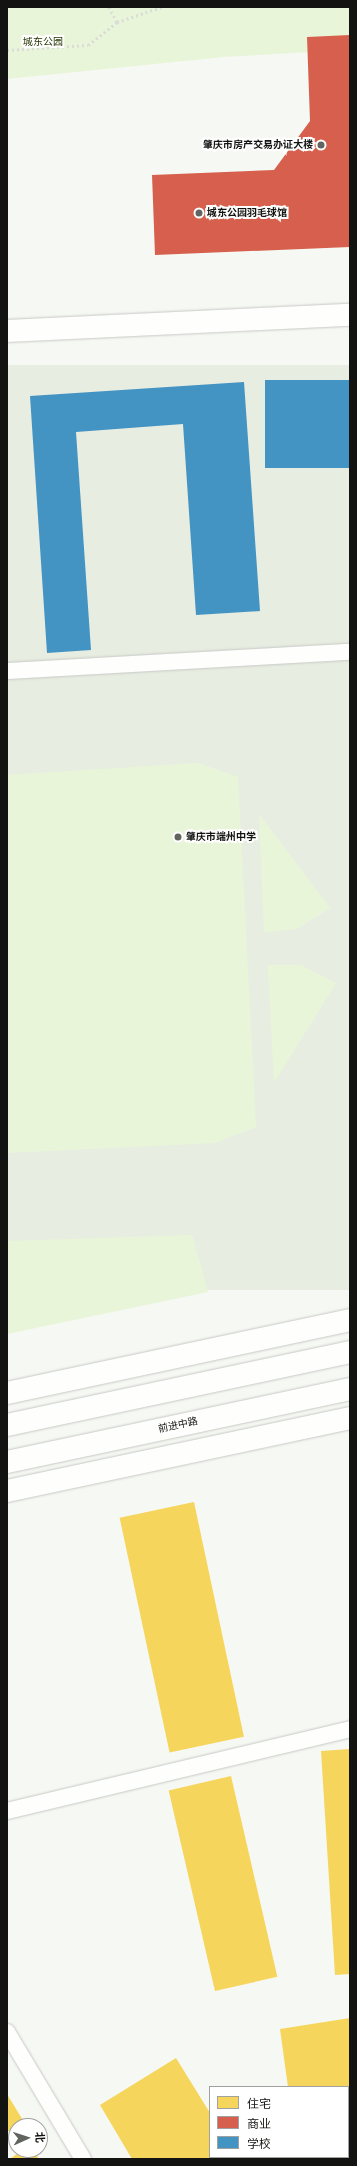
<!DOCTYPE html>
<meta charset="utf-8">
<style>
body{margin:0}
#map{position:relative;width:357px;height:2166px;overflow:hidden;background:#f6f8f3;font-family:Figtree,"Noto Sans SC",sans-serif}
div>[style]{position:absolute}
.built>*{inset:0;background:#e7ede1;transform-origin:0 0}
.green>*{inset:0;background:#e9f5d9}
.homes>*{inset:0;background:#f6d55c;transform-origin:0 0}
.shops>*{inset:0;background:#d6604d}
.schools>*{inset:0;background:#4393c3;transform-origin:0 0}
.path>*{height:2.5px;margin-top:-1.25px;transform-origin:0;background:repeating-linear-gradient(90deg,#dbdbda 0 2px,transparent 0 5px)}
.roads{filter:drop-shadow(0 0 1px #c7c9c5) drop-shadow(0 0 1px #c7c9c5)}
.lane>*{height:16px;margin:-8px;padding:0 8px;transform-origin:8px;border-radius:8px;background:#fefefd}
.street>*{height:22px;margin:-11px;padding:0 11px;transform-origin:11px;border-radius:11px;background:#fefefd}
.secondary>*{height:22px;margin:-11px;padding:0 11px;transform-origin:11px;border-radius:11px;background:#fefefd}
.dots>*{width:11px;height:11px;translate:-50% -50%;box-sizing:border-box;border:2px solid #fff;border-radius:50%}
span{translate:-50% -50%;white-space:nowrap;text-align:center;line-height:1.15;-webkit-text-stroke:4px #fff;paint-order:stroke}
.park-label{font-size:10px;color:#243600}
.poi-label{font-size:10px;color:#131411;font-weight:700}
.right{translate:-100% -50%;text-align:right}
.left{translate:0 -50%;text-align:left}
.street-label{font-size:10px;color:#131411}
.frame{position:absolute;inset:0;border:8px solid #131411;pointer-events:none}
.legend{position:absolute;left:209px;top:2086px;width:140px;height:72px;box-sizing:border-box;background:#fff;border:1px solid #a1a1a0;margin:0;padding:5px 7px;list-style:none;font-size:12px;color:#131411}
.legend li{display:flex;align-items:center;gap:8px;height:20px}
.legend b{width:20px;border:1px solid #a1a1a0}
.north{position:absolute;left:8px;top:2118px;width:40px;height:40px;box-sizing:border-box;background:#fff;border:1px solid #a1a1a0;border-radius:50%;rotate:87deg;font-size:11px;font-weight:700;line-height:16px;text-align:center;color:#131411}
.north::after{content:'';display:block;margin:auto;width:14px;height:18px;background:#626460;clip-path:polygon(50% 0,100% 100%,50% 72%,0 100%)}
</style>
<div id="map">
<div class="built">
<i style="left:350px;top:365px;width:925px;height:343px;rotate:90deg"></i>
</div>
<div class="green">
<i style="clip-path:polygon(7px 7px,350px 7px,350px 50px,224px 57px,7px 79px)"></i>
<i style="clip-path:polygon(198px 763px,238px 777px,256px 1127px,215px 1143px,7px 1153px,7px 775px)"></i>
<i style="clip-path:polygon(259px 814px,330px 908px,297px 929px,264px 932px)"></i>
<i style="clip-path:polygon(268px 965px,301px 965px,336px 983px,274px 1083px)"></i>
<i style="clip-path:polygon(192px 1235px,208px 1292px,7px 1334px,7px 1241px)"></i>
</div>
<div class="homes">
<i style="left:194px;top:1502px;width:240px;height:76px;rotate:78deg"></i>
<i style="clip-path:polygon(350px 1749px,350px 1974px,335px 1975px,321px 1751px)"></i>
<i style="left:231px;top:1776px;width:206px;height:64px;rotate:77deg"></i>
<i style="clip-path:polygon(350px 2018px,350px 2132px,348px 2132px,348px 2087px,288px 2087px,280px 2029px)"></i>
<i style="clip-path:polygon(176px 2058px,210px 2113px,210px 2157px,237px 2157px,238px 2159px,132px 2159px,100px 2105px)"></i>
<i style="clip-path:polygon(7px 2094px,24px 2122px,7px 2132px)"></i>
<i style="clip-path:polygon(22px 2150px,33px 2150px,39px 2159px,10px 2159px)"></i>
</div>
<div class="shops">
<i style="clip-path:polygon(350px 35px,350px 247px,155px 255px,152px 175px,274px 170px,310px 121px,307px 37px)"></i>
</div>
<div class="schools">
<i style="left:350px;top:380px;width:88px;height:85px;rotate:90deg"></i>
<i style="clip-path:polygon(244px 382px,260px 611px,196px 615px,183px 424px,76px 432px,91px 650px,47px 653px,30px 396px)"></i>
</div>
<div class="path">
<i style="left:109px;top:7px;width:17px;rotate:62deg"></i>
<i style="left:7px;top:50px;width:81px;rotate:-3.5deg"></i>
<i style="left:88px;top:45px;width:37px;rotate:-38deg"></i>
<i style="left:117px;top:22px;width:47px;rotate:-18.4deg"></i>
</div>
<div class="roads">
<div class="lane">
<i style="left:7px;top:671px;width:344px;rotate:-3.2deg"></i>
<i style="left:7px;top:1811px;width:353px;rotate:-13.4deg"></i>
<i style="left:7px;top:2032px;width:148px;rotate:59.1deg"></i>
</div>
<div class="street">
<i style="left:7px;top:331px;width:343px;rotate:-2.7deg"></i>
<i style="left:7px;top:1393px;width:351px;rotate:-12deg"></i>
<i style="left:7px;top:1491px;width:351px;rotate:-12deg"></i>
</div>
<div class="secondary">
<i style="left:7px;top:1425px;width:351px;rotate:-12deg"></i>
<i style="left:7px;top:1462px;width:351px;rotate:-12deg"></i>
</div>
</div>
<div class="dots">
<i style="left:321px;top:145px;background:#626460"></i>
<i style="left:199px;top:213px;background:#626460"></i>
<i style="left:178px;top:837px;background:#626460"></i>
</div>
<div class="park-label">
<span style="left:43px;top:42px">城东公园</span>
</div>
<div class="poi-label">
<span class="right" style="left:313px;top:145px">肇庆市房产交易办证大楼</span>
<span class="left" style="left:207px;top:213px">城东公园羽毛球馆</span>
<span class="left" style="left:186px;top:837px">肇庆市端州中学</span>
</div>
<div class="street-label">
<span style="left:178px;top:1425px;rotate:-12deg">前进中路</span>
</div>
<div class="frame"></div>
<ul class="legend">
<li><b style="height:11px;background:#f6d55c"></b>住宅</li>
<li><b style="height:11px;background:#d6604d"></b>商业</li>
<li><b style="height:11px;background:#4393c3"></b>学校</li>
</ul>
<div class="north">北</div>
</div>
